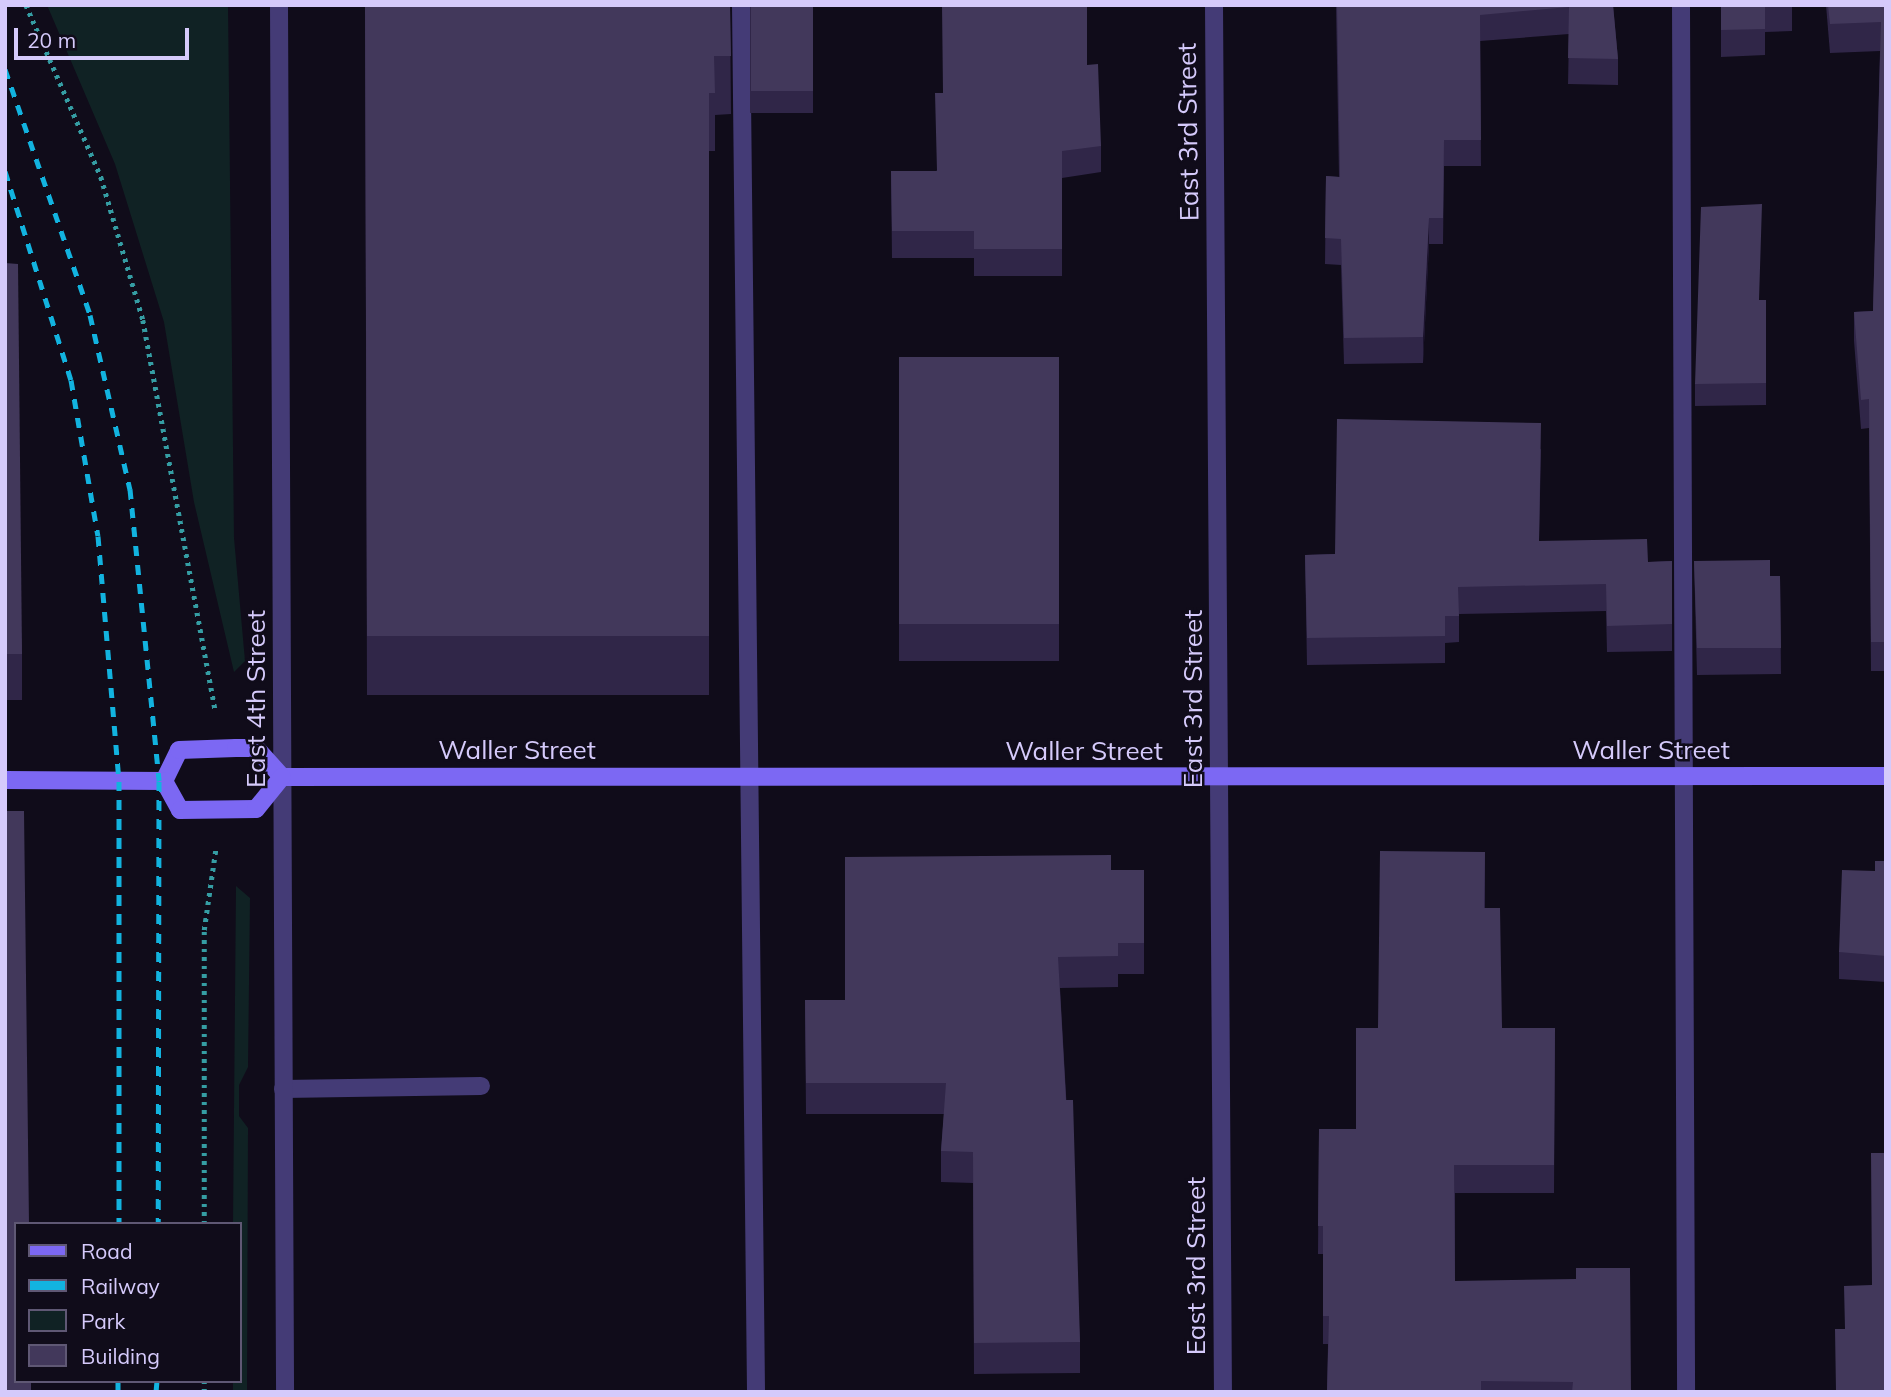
<!DOCTYPE html>
<style>
body{margin:0}
#map{position:relative;width:1891px;height:1397px;overflow:hidden;background:#100c1a;font-family:Mulish,sans-serif}
div>[style]{position:absolute}
.green>*{inset:0;background:#102224}
.path>*{height:4.5px;margin-top:-2.25px;transform-origin:0;background:repeating-linear-gradient(90deg,#359da3 0 3.5px,transparent 0 8.5px)}
.lane>*{height:18px;margin:-9px;padding:0 9px;transform-origin:9px;border-radius:9px;background:#443b76}
.street>*{height:18px;margin:-9px;padding:0 9px;transform-origin:9px;border-radius:9px;background:#443b76}
.secondary>*{height:18px;margin:-9px;padding:0 9px;transform-origin:9px;border-radius:9px;background:#7c68f3}
.rail>*{height:5px;margin-top:-2.5px;transform-origin:0;background:repeating-linear-gradient(90deg,#12b3df 0 10px,transparent 0 19px)}
.wall>*{inset:0;background:#302648;transform-origin:0 0}
.shaded-wall>*{inset:0;background:#1c142d}
.building>*{inset:0;background:#42385b;transform-origin:0 0}
span{translate:-50% -50%;white-space:nowrap;text-align:center;line-height:1.15;-webkit-text-stroke:5px #100c1a;paint-order:stroke}
.street-label{font-size:26px;color:#d5cafb}
.frame{position:absolute;inset:0;border:7px solid #d5cafb;pointer-events:none}
.legend{position:absolute;left:14px;top:1222px;width:228px;height:161px;box-sizing:border-box;background:#100c1a;border:2px solid #5f5874;margin:0;padding:9px 12px;list-style:none;font-size:21px;color:#d5cafb}
.legend li{display:flex;align-items:center;gap:14px;height:35px}
.legend b{width:35px;border:2px solid #5f5874}
.scale{position:absolute;left:14px;top:28px;width:175px;height:32px;box-sizing:border-box;border:4px solid #d5cafb;border-top:0;padding-left:9px;font-size:21px;line-height:24px;white-space:nowrap;color:#d5cafb;-webkit-text-stroke:5px #100c1a;paint-order:stroke}
</style>
<div id="map">
<div class="green">
<i style="clip-path:polygon(47px 5px,228px 5px,234px 538px,245px 661px,234px 672px,194px 502px,164px 322px,115px 164px)"></i>
<i style="clip-path:polygon(236px 886px,250px 898px,248px 1067px,239px 1085px,239px 1116px,248px 1128px,247px 1392px,233px 1392px,233px 1381px,240px 1381px,240px 1224px,233px 1224px)"></i>
</div>
<div class="path">
<i style="left:26px;top:5px;width:188px;rotate:66.4deg"></i>
<i style="left:101px;top:177px;width:149px;rotate:73.6deg"></i>
<i style="left:143px;top:320px;width:397px;rotate:79.5deg"></i>
<i style="left:204px;top:1224px;width:294px;rotate:-90deg"></i>
<i style="left:204px;top:930px;width:84px;rotate:-81.8deg"></i>
<i style="left:204px;top:1392px;width:11px;rotate:-90deg"></i>
</div>
<div class="lane">
<i style="left:741px;top:5px;width:1387px;rotate:89.38deg"></i>
<i style="left:1681px;top:5px;width:1387px;rotate:89.79deg"></i>
<i style="left:283px;top:1089px;width:198px;rotate:-0.9deg"></i>
</div>
<div class="street">
<i style="left:279px;top:5px;width:1387px;rotate:89.75deg"></i>
<i style="left:1214px;top:5px;width:1387px;rotate:89.63deg"></i>
</div>
<div class="secondary">
<i style="left:5px;top:780px;width:159px;rotate:0.4deg"></i>
<i style="left:164px;top:781px;width:34px;rotate:-64deg"></i>
<i style="left:179px;top:750px;width:57px;rotate:-2deg"></i>
<i style="left:236px;top:748px;width:20px"></i>
<i style="left:256px;top:748px;width:39px;rotate:48deg"></i>
<i style="left:282px;top:777px;width:1604px;rotate:-0.04deg"></i>
<i style="left:164px;top:781px;width:33px;rotate:61deg"></i>
<i style="left:180px;top:810px;width:76px;rotate:-0.8deg"></i>
<i style="left:256px;top:809px;width:41px;rotate:-50.9deg"></i>
</div>
<div class="rail">
<i style="left:5px;top:69px;width:260px;rotate:70.9deg"></i>
<i style="left:90px;top:315px;width:179px;rotate:77.1deg"></i>
<i style="left:130px;top:489px;width:293px;rotate:84.3deg"></i>
<i style="left:159px;top:781px;width:443px;rotate:90.1deg"></i>
<i style="left:5px;top:171px;width:219px;rotate:72.5deg"></i>
<i style="left:71px;top:380px;width:158px;rotate:80.2deg"></i>
<i style="left:98px;top:536px;width:246px;rotate:85.1deg"></i>
<i style="left:119px;top:781px;width:443px;rotate:90deg"></i>
<i style="left:118px;top:1392px;width:11px;rotate:-90deg"></i>
<i style="left:156px;top:1392px;width:11px;rotate:-85deg"></i>
</div>
<div class="wall">
<i style="clip-path:polygon(365px 5px,730px 5px,731px 114px,715px 115px,715px 151px,709px 151px,709px 695px,367px 695px)"></i>
<i style="left:750px;top:5px;width:63px;height:108px"></i>
<i style="clip-path:polygon(1336px 5px,1613px 5px,1618px 59px,1618px 85px,1568px 84px,1569px 34px,1480px 41px,1481px 166px,1444px 166px,1443px 244px,1429px 244px,1423px 363px,1344px 364px,1341px 265px,1325px 264px,1326px 176px,1339px 177px)"></i>
<i style="clip-path:polygon(1721px 5px,1792px 5px,1792px 31px,1765px 32px,1765px 55px,1721px 57px)"></i>
<i style="clip-path:polygon(1826px 5px,1886px 5px,1886px 671px,1871px 671px,1869px 428px,1861px 429px,1854px 341px,1854px 312px,1873px 311px,1880px 51px,1830px 53px)"></i>
<i style="clip-path:polygon(1087px 65px,1101px 146px,1101px 172px,1062px 178px,1062px 276px,974px 276px,974px 258px,892px 258px,891px 171px,936px 171px)"></i>
<i style="clip-path:polygon(5px 263px,22px 654px,22px 700px,5px 700px)"></i>
<i style="clip-path:polygon(1760px 300px,1766px 300px,1766px 405px,1695px 406px,1695px 384px)"></i>
<i style="left:899px;top:357px;width:160px;height:304px"></i>
<i style="clip-path:polygon(1541px 449px,1539px 541px,1648px 562px,1672px 561px,1672px 651px,1607px 652px,1606px 611px,1459px 614px,1459px 642px,1445px 643px,1445px 663px,1307px 665px,1305px 555px,1335px 554px)"></i>
<i style="clip-path:polygon(1694px 561px,1770px 576px,1780px 576px,1781px 674px,1697px 675px)"></i>
<i style="clip-path:polygon(1485px 852px,1485px 908px,1502px 1028px,1555px 1028px,1554px 1193px,1455px 1193px,1455px 1281px,1631px 1392px,1327px 1392px,1328px 1344px,1323px 1344px,1323px 1254px,1318px 1254px,1319px 1129px,1356px 1129px,1378px 1028px)"></i>
<i style="clip-path:polygon(1886px 861px,1886px 982px,1839px 979px,1839px 952px,1875px 871px)"></i>
<i style="clip-path:polygon(1111px 870px,1144px 870px,1144px 974px,1118px 974px,1118px 987px,1060px 988px,1080px 1342px,1080px 1373px,974px 1374px,973px 1183px,941px 1182px,941px 1151px,944px 1114px,806px 1114px,805px 1000px,845px 1000px)"></i>
</div>
<div class="shaded-wall">
<i style="clip-path:polygon(1429px 218px,1429px 244px,1423px 363px,1423px 337px)"></i>
</div>
<div class="building">
<i style="clip-path:polygon(365px 5px,730px 5px,731px 56px,714px 56px,715px 93px,709px 93px,709px 636px,367px 636px)"></i>
<i style="left:751px;top:5px;width:62px;height:86px"></i>
<i style="clip-path:polygon(942px 5px,1087px 5px,1087px 65px,1098px 64px,1101px 146px,1062px 151px,1062px 249px,974px 249px,974px 231px,892px 231px,891px 171px,937px 171px,935px 93px,943px 93px)"></i>
<i style="clip-path:polygon(1337px 5px,1613px 5px,1618px 59px,1568px 58px,1569px 7px,1480px 15px,1481px 140px,1444px 140px,1443px 218px,1429px 218px,1423px 337px,1344px 338px,1341px 239px,1325px 238px,1326px 176px,1340px 177px)"></i>
<i style="clip-path:polygon(1721px 5px,1766px 5px,1765px 5px,1765px 29px,1721px 30px)"></i>
<i style="clip-path:polygon(1828px 5px,1886px 5px,1886px 642px,1871px 642px,1869px 399px,1861px 400px,1854px 312px,1873px 311px,1881px 22px,1830px 24px)"></i>
<i style="clip-path:polygon(1762px 204px,1759px 300px,1766px 300px,1766px 383px,1695px 384px,1701px 207px)"></i>
<i style="clip-path:polygon(5px 263px,18px 264px,22px 654px,5px 654px)"></i>
<i style="left:899px;top:357px;width:160px;height:267px"></i>
<i style="clip-path:polygon(1337px 419px,1541px 423px,1539px 541px,1647px 539px,1648px 562px,1672px 561px,1672px 624px,1607px 626px,1606px 584px,1458px 587px,1459px 616px,1445px 616px,1445px 636px,1307px 638px,1305px 555px,1335px 554px)"></i>
<i style="clip-path:polygon(1770px 560px,1770px 576px,1780px 576px,1781px 648px,1697px 648px,1694px 561px)"></i>
<i style="clip-path:polygon(5px 811px,24px 811px,29px 1224px,16px 1224px,16px 1381px,31px 1381px,31px 1392px,5px 1392px)"></i>
<i style="clip-path:polygon(1380px 851px,1485px 852px,1484px 908px,1500px 908px,1502px 1028px,1555px 1028px,1554px 1165px,1454px 1165px,1455px 1281px,1576px 1279px,1576px 1268px,1630px 1268px,1631px 1392px,1572px 1392px,1573px 1382px,1481px 1381px,1481px 1392px,1327px 1392px,1329px 1316px,1323px 1316px,1323px 1226px,1318px 1226px,1319px 1129px,1356px 1129px,1356px 1028px,1378px 1028px)"></i>
<i style="clip-path:polygon(1111px 855px,1111px 870px,1144px 870px,1144px 943px,1118px 943px,1118px 956px,1058px 957px,1066px 1100px,1073px 1100px,1080px 1342px,974px 1343px,973px 1152px,941px 1151px,946px 1083px,806px 1083px,805px 1000px,845px 1000px,845px 857px)"></i>
<i style="clip-path:polygon(1875px 861px,1886px 861px,1886px 956px,1839px 952px,1842px 870px,1875px 871px)"></i>
<i style="clip-path:polygon(1871px 1153px,1886px 1153px,1886px 1392px,1836px 1392px,1835px 1329px,1845px 1329px,1844px 1286px,1872px 1285px)"></i>
</div>
<div class="street-label">
<span style="left:1188px;top:132px;rotate:-91deg">East 3rd Street</span>
<span style="left:256px;top:699px;rotate:-90deg">East 4th Street</span>
<span style="left:1193px;top:699px;rotate:-90deg">East 3rd Street</span>
<span style="left:517px;top:750px">Waller Street</span>
<span style="left:1651px;top:750px">Waller Street</span>
<span style="left:1084px;top:751px">Waller Street</span>
<span style="left:1196px;top:1266px;rotate:-90deg">East 3rd Street</span>
</div>
<div class="frame"></div>
<ul class="legend">
<li><b style="height:9px;background:#7c68f3"></b>Road</li>
<li><b style="height:9px;background:#12b3df"></b>Railway</li>
<li><b style="height:19px;background:#102224"></b>Park</li>
<li><b style="height:19px;background:#42385b"></b>Building</li>
</ul>
<div class="scale">20 m</div>
</div>
